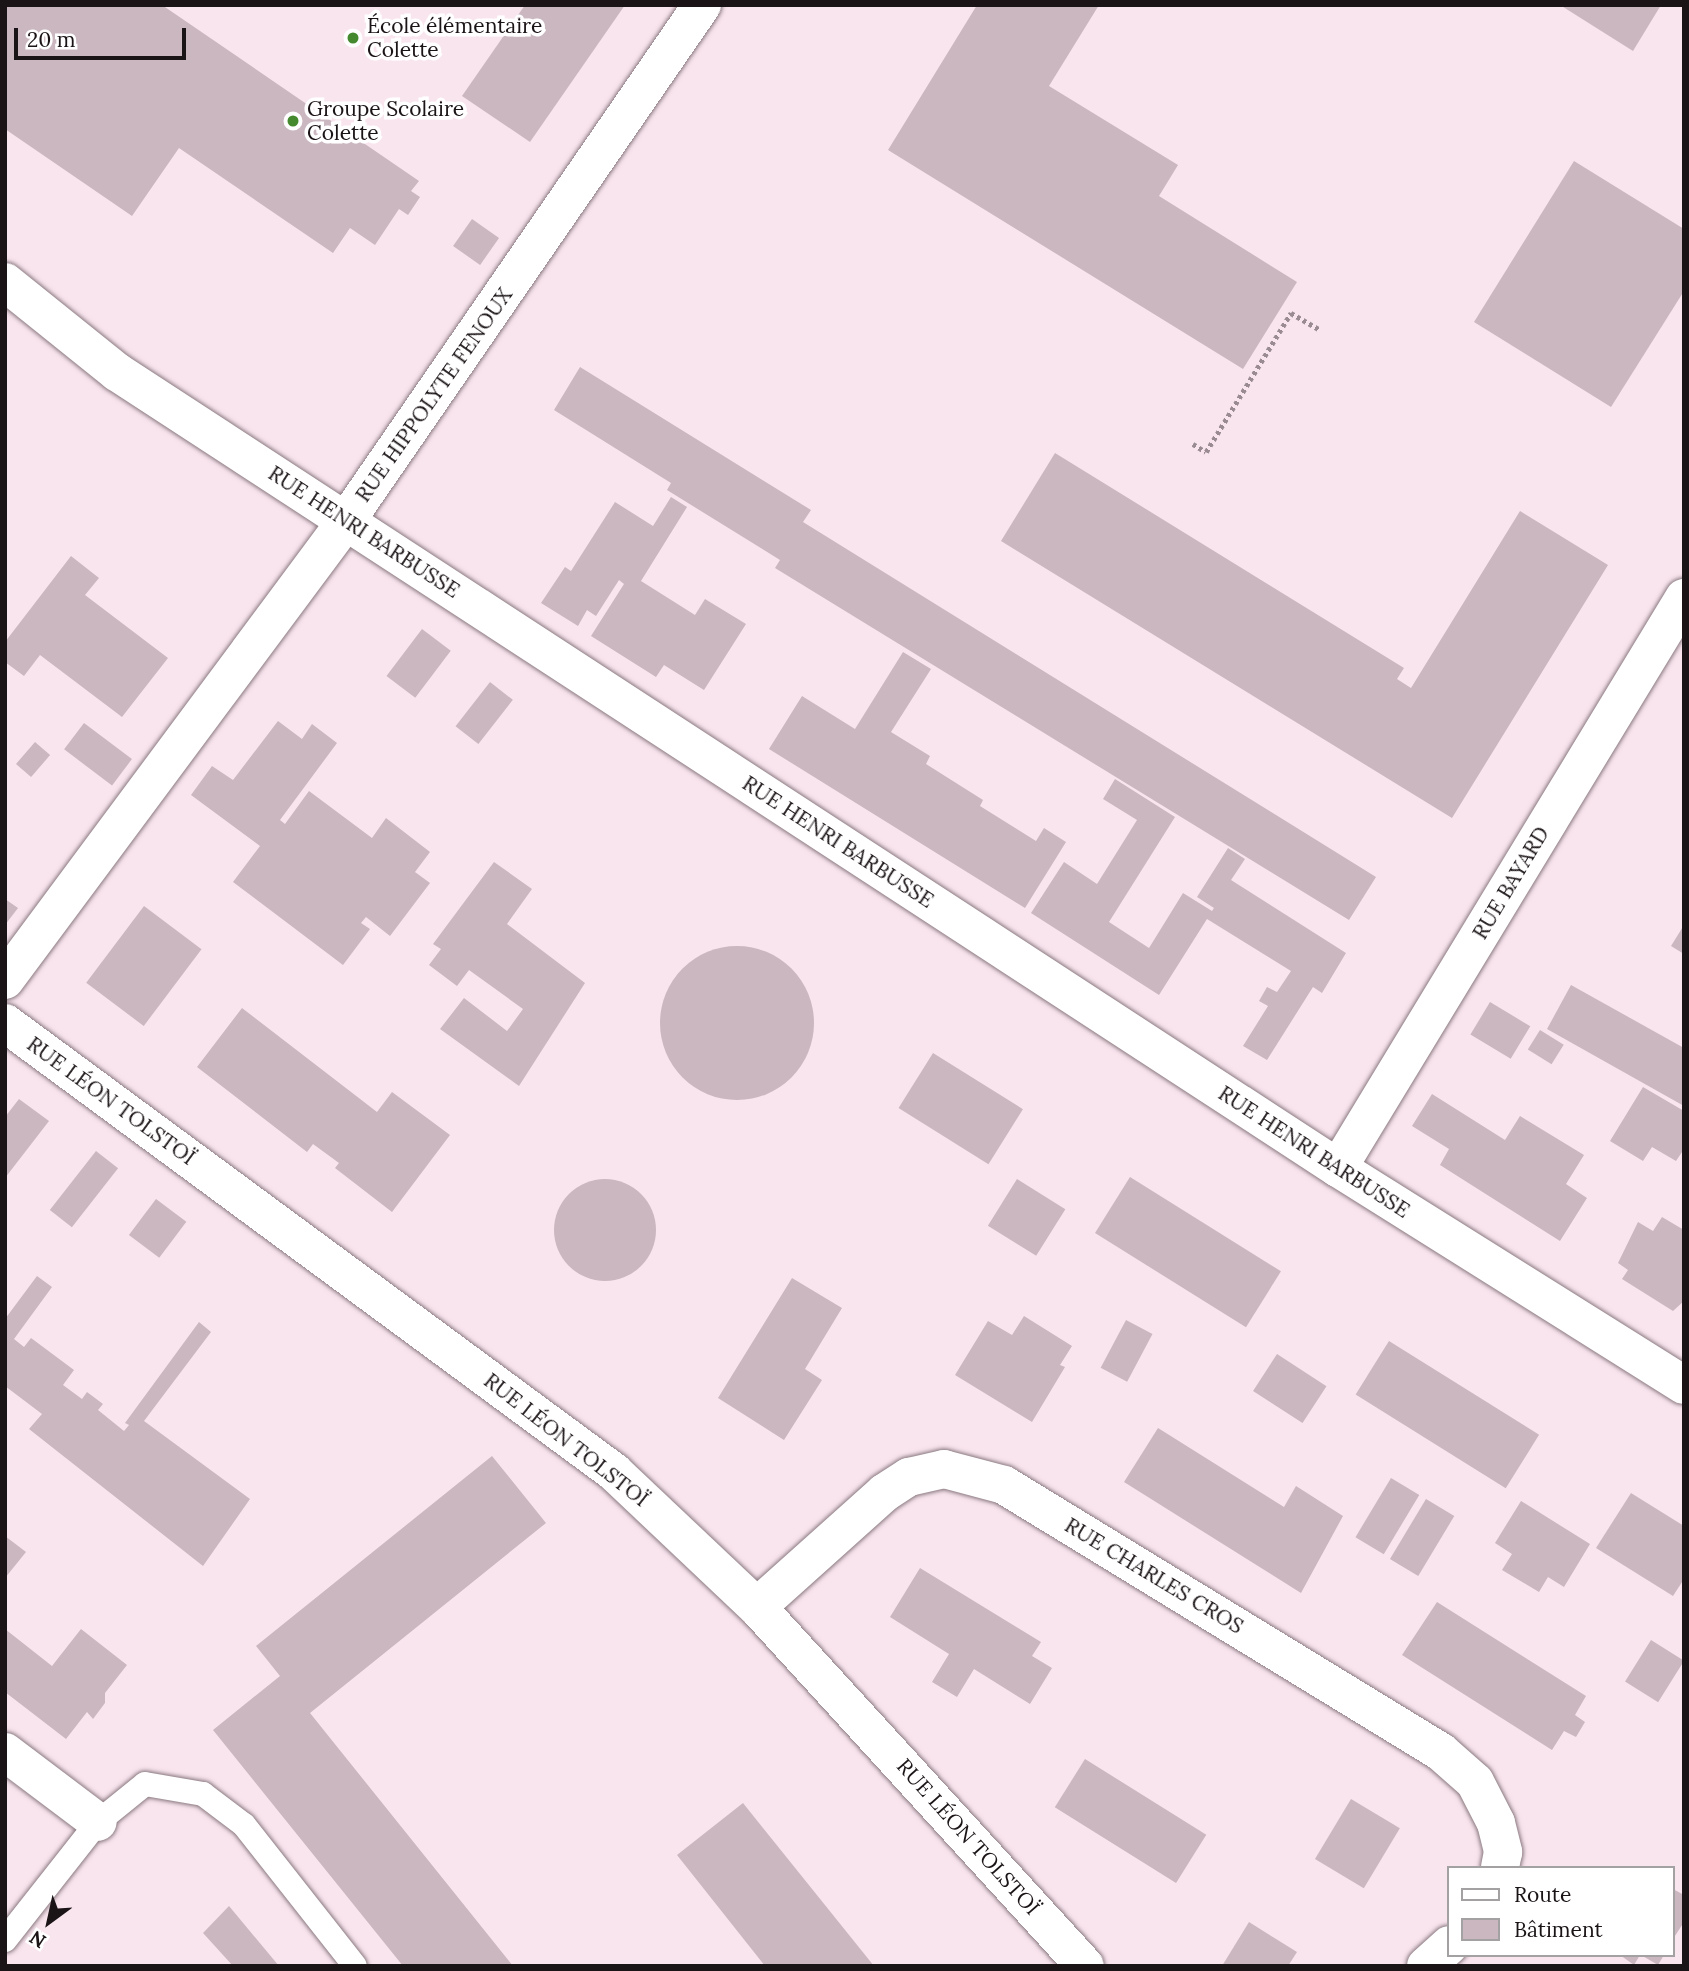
<!DOCTYPE html>
<meta charset="utf-8">
<style>
body{margin:0}
#map{position:relative;width:1689px;height:1971px;overflow:hidden;background:#f9e5ee;font-family:Lora,serif}
div>[style]{position:absolute}
.building>*{inset:0;background:#cab7c0;transform-origin:0 0}
.round{border-radius:50%}
.path>*{height:4.5px;margin-top:-2.25px;transform-origin:0;background:repeating-linear-gradient(90deg,#9a8b92 0 3.5px,transparent 0 7px)}
.roads{filter:drop-shadow(0 0 2px #8a7980) drop-shadow(0 0 2px #8a7980)}
.service>*{height:24px;margin:-12px;padding:0 12px;transform-origin:12px;border-radius:12px;background:#fff}
.minor>*{height:38px;margin:-19px;padding:0 19px;transform-origin:19px;border-radius:19px;background:#fff}
.dots>*{width:19px;height:19px;translate:-50% -50%;box-sizing:border-box;border:4px solid #fff;border-radius:50%}
span{translate:-50% -50%;white-space:nowrap;text-align:center;line-height:1.15;-webkit-text-stroke:7px #fff;paint-order:stroke}
.poi-label{font-size:21px;color:#1b1417}
.left{translate:0 -50%;text-align:left}
.street-label{font-size:21px;color:#1b1417}
.frame{position:absolute;inset:0;border:7px solid #1b1417;pointer-events:none}
.legend{position:absolute;left:1447px;top:1866px;width:228px;height:91px;box-sizing:border-box;background:#fff;border:2px solid #a4a1a2;margin:0;padding:9px 12px;list-style:none;font-size:21px;color:#1b1417}
.legend li{display:flex;align-items:center;gap:14px;height:35px}
.legend b{width:35px;border:2px solid #a4a1a2}
.north{position:absolute;left:14px;top:1887px;width:70px;height:70px;-webkit-text-stroke:5px #fff;paint-order:stroke;rotate:213deg;font-size:19px;font-weight:700;line-height:28px;text-align:center;color:#1b1417}
.north::after{content:'';display:block;margin:auto;width:24px;height:32px;background:#1b1417;clip-path:polygon(50% 0,100% 100%,50% 72%,0 100%)}
.scale{position:absolute;left:14px;top:28px;width:172px;height:32px;box-sizing:border-box;border:4px solid #1b1417;border-top:0;padding-left:9px;font-size:21px;line-height:24px;white-space:nowrap;color:#1b1417;-webkit-text-stroke:5px #fff;paint-order:stroke}
</style>
<div id="map">
<div class="building">
<i style="clip-path:polygon(5px 5px,162px 5px,419px 181px,411px 191px,420px 197px,408px 215px,399px 209px,375px 245px,350px 228px,333px 253px,179px 148px,132px 216px,5px 129px)"></i>
<i style="clip-path:polygon(525px 5px,625px 5px,530px 142px,462px 96px)"></i>
<i style="clip-path:polygon(977px 5px,1099px 5px,1049px 86px,1178px 165px,1159px 196px,1297px 282px,1243px 369px,888px 150px)"></i>
<i style="clip-path:polygon(1560px 5px,1661px 5px,1633px 51px)"></i>
<i style="clip-path:polygon(1574px 161px,1684px 229px,1684px 291px,1611px 407px,1474px 322px)"></i>
<i style="left:472px;top:219px;width:33px;height:33px;rotate:35deg"></i>
<i style="clip-path:polygon(580px 367px,811px 510px,803px 522px,1376px 877px,1349px 920px,775px 568px,780px 560px,667px 490px,671px 483px,554px 410px)"></i>
<i style="clip-path:polygon(1055px 453px,1404px 668px,1397px 679px,1411px 688px,1520px 511px,1608px 565px,1452px 818px,1001px 541px)"></i>
<i style="clip-path:polygon(671px 497px,687px 507px,641px 581px,695px 615px,705px 599px,746px 624px,704px 690px,664px 665px,656px 677px,591px 636px,624px 584px,619px 580px,596px 616px,587px 610px,578px 626px,541px 603px,565px 567px,571px 571px,615px 502px,653px 526px)"></i>
<i style="clip-path:polygon(71px 556px,99px 578px,85px 595px,168px 658px,122px 717px,40px 655px,24px 676px,5px 662px,5px 642px)"></i>
<i style="left:422px;top:629px;width:36px;height:59px;rotate:37deg"></i>
<i style="clip-path:polygon(903px 652px,931px 669px,891px 732px,930px 756px,926px 764px,983px 800px,980px 806px,1036px 841px,1044px 828px,1066px 842px,1025px 908px,769px 749px,802px 696px,855px 729px)"></i>
<i style="left:490px;top:682px;width:29px;height:56px;rotate:38deg"></i>
<i style="clip-path:polygon(278px 721px,302px 739px,312px 724px,337px 743px,280px 820px,285px 824px,309px 791px,372px 838px,386px 818px,430px 852px,415px 872px,430px 883px,390px 936px,366px 917px,361px 923px,370px 929px,343px 965px,233px 882px,260px 846px,191px 795px,212px 766px,233px 780px)"></i>
<i style="left:84px;top:723px;width:60px;height:33px;rotate:37deg"></i>
<i style="left:35px;top:742px;width:20px;height:29px;rotate:41deg"></i>
<i style="clip-path:polygon(1115px 779px,1175px 817px,1109px 922px,1149px 948px,1183px 893px,1212px 911px,1214px 908px,1197px 897px,1228px 848px,1245px 859px,1231px 880px,1346px 953px,1322px 993px,1313px 987px,1267px 1060px,1243px 1046px,1268px 1006px,1259px 1001px,1267px 987px,1277px 992px,1291px 971px,1207px 919px,1159px 995px,1031px 913px,1064px 862px,1097px 884px,1137px 820px,1103px 799px)"></i>
<i style="clip-path:polygon(494px 862px,532px 889px,507px 924px,585px 983px,519px 1086px,440px 1029px,464px 998px,507px 1031px,523px 1009px,469px 970px,457px 986px,429px 965px,441px 949px,433px 944px)"></i>
<i style="clip-path:polygon(5px 899px,18px 908px,5px 925px)"></i>
<i style="left:144px;top:906px;width:72px;height:96px;rotate:37deg"></i>
<i style="clip-path:polygon(1684px 925px,1684px 954px,1671px 946px)"></i>
<i class="round" style="left:660px;top:946px;width:154px;height:154px"></i>
<i style="clip-path:polygon(1571px 985px,1684px 1048px,1684px 1106px,1547px 1029px)"></i>
<i style="left:1490px;top:1002px;width:47px;height:38px;rotate:31deg"></i>
<i style="clip-path:polygon(242px 1008px,377px 1112px,392px 1092px,450px 1135px,392px 1212px,335px 1168px,339px 1163px,313px 1144px,307px 1152px,197px 1067px)"></i>
<i style="left:1540px;top:1030px;width:28px;height:23px;rotate:32deg"></i>
<i style="left:933px;top:1053px;width:106px;height:65px;rotate:32deg"></i>
<i style="clip-path:polygon(1643px 1087px,1684px 1111px,1684px 1149px,1676px 1161px,1652px 1147px,1643px 1161px,1610px 1141px)"></i>
<i style="clip-path:polygon(1432px 1094px,1505px 1140px,1520px 1116px,1584px 1155px,1566px 1184px,1587px 1198px,1560px 1241px,1440px 1165px,1449px 1149px,1412px 1126px)"></i>
<i style="clip-path:polygon(19px 1099px,49px 1121px,5px 1178px,5px 1117px)"></i>
<i style="left:96px;top:1151px;width:28px;height:75px;rotate:38deg"></i>
<i style="left:1130px;top:1177px;width:178px;height:66px;rotate:32deg"></i>
<i style="left:1017px;top:1179px;width:57px;height:55px;rotate:32deg"></i>
<i class="round" style="left:554px;top:1179px;width:102px;height:102px"></i>
<i style="left:156px;top:1199px;width:38px;height:45px;rotate:37deg"></i>
<i style="clip-path:polygon(1662px 1217px,1684px 1230px,1684px 1301px,1673px 1311px,1622px 1279px,1628px 1270px,1618px 1263px,1638px 1222px,1653px 1231px)"></i>
<i style="clip-path:polygon(37px 1276px,52px 1287px,14px 1339px,24px 1347px,31px 1338px,74px 1370px,63px 1385px,82px 1399px,87px 1392px,103px 1404px,98px 1410px,124px 1431px,129px 1425px,125px 1423px,199px 1322px,211px 1332px,144px 1421px,250px 1499px,203px 1566px,29px 1429px,42px 1414px,5px 1386px,5px 1319px)"></i>
<i style="clip-path:polygon(792px 1278px,842px 1308px,805px 1369px,822px 1380px,784px 1440px,718px 1398px)"></i>
<i style="clip-path:polygon(1024px 1316px,1072px 1346px,1060px 1365px,1065px 1367px,1032px 1422px,955px 1375px,988px 1321px,1012px 1335px)"></i>
<i style="left:1126px;top:1320px;width:30px;height:54px;rotate:28deg"></i>
<i style="left:1389px;top:1341px;width:177px;height:63px;rotate:32deg"></i>
<i style="left:1277px;top:1354px;width:59px;height:44px;rotate:33deg"></i>
<i style="clip-path:polygon(1158px 1428px,1284px 1507px,1296px 1486px,1343px 1516px,1301px 1593px,1124px 1482px)"></i>
<i style="clip-path:polygon(492px 1456px,546px 1523px,310px 1713px,513px 1966px,403px 1966px,213px 1730px,280px 1676px,256px 1646px)"></i>
<i style="left:1391px;top:1478px;width:33px;height:69px;rotate:31deg"></i>
<i style="clip-path:polygon(1631px 1493px,1684px 1526px,1684px 1579px,1673px 1596px,1596px 1548px)"></i>
<i style="left:1426px;top:1499px;width:33px;height:70px;rotate:31deg"></i>
<i style="clip-path:polygon(1521px 1501px,1590px 1544px,1564px 1587px,1548px 1577px,1539px 1592px,1502px 1570px,1512px 1554px,1495px 1543px)"></i>
<i style="clip-path:polygon(5px 1536px,26px 1552px,5px 1578px)"></i>
<i style="clip-path:polygon(920px 1568px,1041px 1642px,1032px 1656px,1052px 1668px,1030px 1704px,974px 1669px,957px 1697px,932px 1682px,949px 1654px,890px 1617px)"></i>
<i style="clip-path:polygon(1437px 1602px,1586px 1696px,1575px 1715px,1585px 1722px,1576px 1737px,1564px 1731px,1552px 1750px,1402px 1655px)"></i>
<i style="clip-path:polygon(5px 1629px,52px 1666px,81px 1629px,127px 1665px,105px 1693px,105px 1703px,93px 1719px,87px 1712px,66px 1739px,5px 1692px)"></i>
<i style="left:1651px;top:1640px;width:39px;height:49px;rotate:32deg"></i>
<i style="left:1085px;top:1759px;width:143px;height:57px;rotate:32deg"></i>
<i style="left:1351px;top:1799px;width:57px;height:70px;rotate:31deg"></i>
<i style="clip-path:polygon(743px 1803px,874px 1966px,765px 1966px,677px 1855px)"></i>
<i style="clip-path:polygon(1673px 1889px,1684px 1895px,1684px 1922px,1673px 1939px)"></i>
<i style="clip-path:polygon(229px 1906px,279px 1966px,233px 1966px,203px 1933px)"></i>
<i style="clip-path:polygon(1249px 1922px,1297px 1952px,1288px 1966px,1222px 1966px)"></i>
<i style="clip-path:polygon(1620px 1955px,1640px 1955px,1634px 1965px)"></i>
<i style="clip-path:polygon(1641px 1955px,1664px 1955px,1658px 1965px)"></i>
</div>
<div class="path">
<i style="left:1193px;top:444px;width:15px;rotate:32deg"></i>
<i style="left:1206px;top:452px;width:163px;rotate:-58.6deg"></i>
<i style="left:1291px;top:313px;width:32px;rotate:30deg"></i>
</div>
<div class="roads">
<div class="service">
<i style="left:5px;top:1940px;width:150px;rotate:-51.8deg"></i>
<i style="left:98px;top:1822px;width:60px;rotate:-39deg"></i>
<i style="left:145px;top:1784px;width:59px;rotate:9.8deg"></i>
<i style="left:203px;top:1794px;width:51px;rotate:37.1deg"></i>
<i style="left:244px;top:1825px;width:179px;rotate:51.8deg"></i>
</div>
<div class="minor">
<i style="left:5px;top:282px;width:144px;rotate:38.8deg"></i>
<i style="left:117px;top:372px;width:1458px;rotate:33.1deg"></i>
<i style="left:1338px;top:1168px;width:408px;rotate:32.1deg"></i>
<i style="left:5px;top:980px;width:572px;rotate:-53.39deg"></i>
<i style="left:346px;top:521px;width:627px;rotate:-55.4deg"></i>
<i style="left:5px;top:1023px;width:757px;rotate:36.4deg"></i>
<i style="left:614px;top:1472px;width:197px;rotate:43.4deg"></i>
<i style="left:757px;top:1607px;width:486px;rotate:47.6deg"></i>
<i style="left:1338px;top:1168px;width:667px;rotate:-58.74deg"></i>
<i style="left:757px;top:1607px;width:171px;rotate:-41.9deg"></i>
<i style="left:884px;top:1493px;width:30px;rotate:-33deg"></i>
<i style="left:909px;top:1477px;width:36px;rotate:-13deg"></i>
<i style="left:944px;top:1469px;width:62px;rotate:14.9deg"></i>
<i style="left:1004px;top:1485px;width:512px;rotate:31.42deg"></i>
<i style="left:1441px;top:1752px;width:45px;rotate:41.4deg"></i>
<i style="left:1475px;top:1782px;width:46px;rotate:62.9deg"></i>
<i style="left:1496px;top:1823px;width:30px;rotate:76deg"></i>
<i style="left:1503px;top:1852px;width:16px;rotate:101deg"></i>
<i style="left:5px;top:1752px;width:116px;rotate:37deg"></i>
<i style="left:1426px;top:1966px;width:31px;rotate:-42deg"></i>
</div>
</div>
<div class="dots">
<i style="left:353px;top:38px;background:#44892d"></i>
<i style="left:293px;top:121px;background:#44892d"></i>
</div>
<div class="poi-label">
<span class="left" style="left:367px;top:38px">École élémentaire<br>Colette</span>
<span class="left" style="left:307px;top:121px">Groupe Scolaire<br>Colette</span>
</div>
<div class="street-label">
<span style="left:434px;top:395px;rotate:-55deg">RUE HIPPOLYTE FENOUX</span>
<span style="left:364px;top:532px;rotate:33deg">RUE HENRI BARBUSSE</span>
<span style="left:838px;top:842px;rotate:33deg">RUE HENRI BARBUSSE</span>
<span style="left:1511px;top:883px;rotate:-59deg">RUE BAYARD</span>
<span style="left:111px;top:1101px;rotate:36deg">RUE LÉON TOLSTOÏ</span>
<span style="left:1314px;top:1152px;rotate:33deg">RUE HENRI BARBUSSE</span>
<span style="left:566px;top:1440px;rotate:38deg">RUE LÉON TOLSTOÏ</span>
<span style="left:1154px;top:1576px;rotate:31deg">RUE CHARLES CROS</span>
<span style="left:968px;top:1837px;rotate:48deg">RUE LÉON TOLSTOÏ</span>
</div>
<div class="frame"></div>
<ul class="legend">
<li><b style="height:9px;background:#fff"></b>Route</li>
<li><b style="height:19px;background:#cab7c0"></b>Bâtiment</li>
</ul>
<div class="north">N</div>
<div class="scale">20 m</div>
</div>
